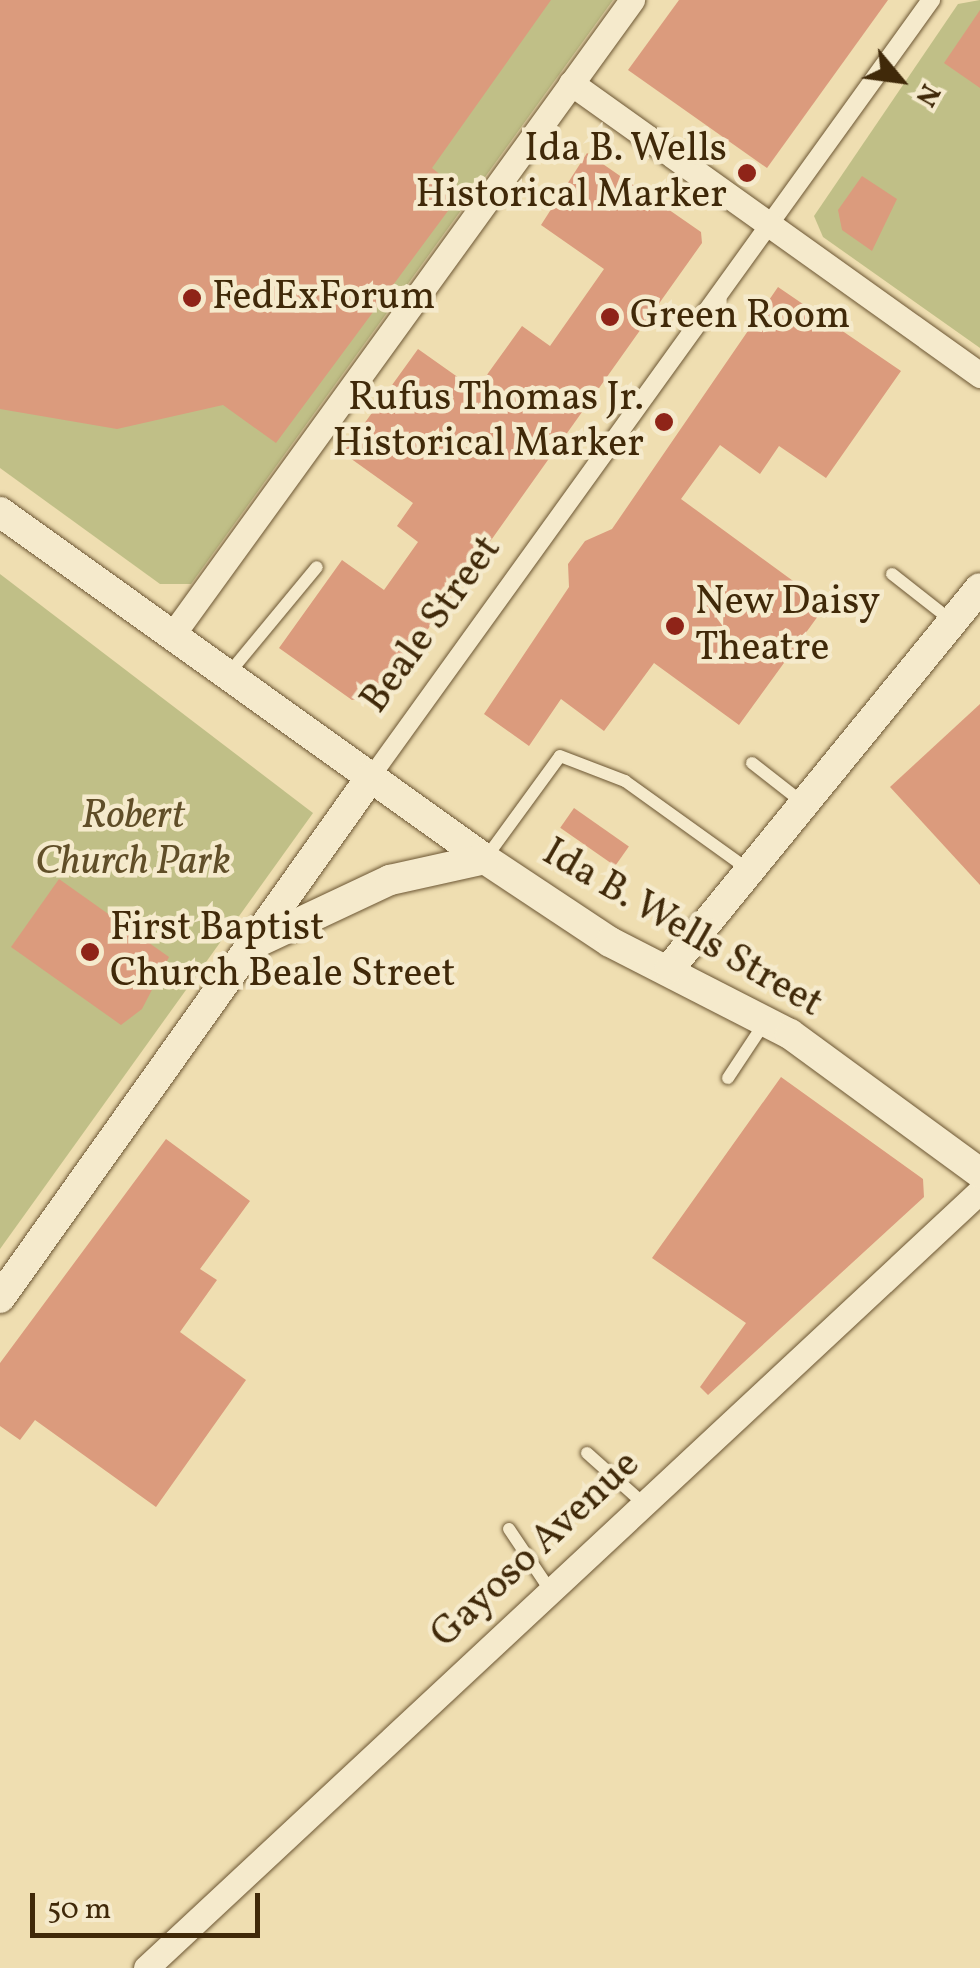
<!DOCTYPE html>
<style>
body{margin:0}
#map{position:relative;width:980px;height:1968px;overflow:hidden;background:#efdeb1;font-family:Vollkorn,serif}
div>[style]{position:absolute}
.green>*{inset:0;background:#c0bf87}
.building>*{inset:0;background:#db9b7d;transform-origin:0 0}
.roads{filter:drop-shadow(0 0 2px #6c5633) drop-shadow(0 0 2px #6c5633)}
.service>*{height:12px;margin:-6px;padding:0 6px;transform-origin:6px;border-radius:6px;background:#f5eacc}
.pedestrian>*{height:18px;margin:-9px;padding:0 9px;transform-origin:9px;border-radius:9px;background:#f5eacc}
.minor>*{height:25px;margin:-12.5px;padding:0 12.5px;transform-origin:12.5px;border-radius:12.5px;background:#f5eacc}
.tertiary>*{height:30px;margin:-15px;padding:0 15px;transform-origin:15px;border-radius:15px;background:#f5eacc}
.dots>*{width:28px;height:28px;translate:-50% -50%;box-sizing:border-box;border:5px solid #f5eacc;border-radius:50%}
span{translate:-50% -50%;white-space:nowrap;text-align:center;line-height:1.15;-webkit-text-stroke:9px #f5eacc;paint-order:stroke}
.poi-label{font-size:40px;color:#402909}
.right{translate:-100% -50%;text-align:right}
.left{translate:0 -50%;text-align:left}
.street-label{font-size:40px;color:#402909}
.park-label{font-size:40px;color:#604e28;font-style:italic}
.north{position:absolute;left:850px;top:30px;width:100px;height:100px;-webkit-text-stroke:8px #f5eacc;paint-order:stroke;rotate:119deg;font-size:28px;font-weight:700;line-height:40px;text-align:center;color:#402909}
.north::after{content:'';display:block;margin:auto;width:35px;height:45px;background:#402909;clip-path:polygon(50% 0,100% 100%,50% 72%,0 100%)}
.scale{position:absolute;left:30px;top:1893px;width:230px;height:45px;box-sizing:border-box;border:5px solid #402909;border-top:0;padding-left:12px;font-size:30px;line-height:35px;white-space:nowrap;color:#402909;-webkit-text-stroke:8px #f5eacc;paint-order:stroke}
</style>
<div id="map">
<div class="green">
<i style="clip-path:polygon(0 0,613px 0,191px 584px,160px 584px,0 468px)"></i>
<i style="clip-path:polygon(980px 0,980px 348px,823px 237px,814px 216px,958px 4px)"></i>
<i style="clip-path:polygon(0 574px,313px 813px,0 1249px)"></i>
</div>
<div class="building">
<i style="clip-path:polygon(0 0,551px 0,432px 168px,462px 192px,276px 443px,223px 405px,117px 429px,0 409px)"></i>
<i style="clip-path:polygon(679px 0,888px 0,767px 168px,628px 70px)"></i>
<i style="clip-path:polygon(980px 10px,980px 88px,944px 63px)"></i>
<i style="clip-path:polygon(587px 153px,701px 232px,702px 243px,379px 698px,352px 700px,279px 648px,342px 560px,384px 590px,418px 542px,397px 526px,413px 503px,343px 453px,418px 349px,476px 390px,522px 326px,550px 346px,604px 269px,541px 225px)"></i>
<i style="clip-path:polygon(862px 176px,897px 199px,872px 251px,842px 230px,838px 210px)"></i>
<i style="clip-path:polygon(778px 287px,901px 371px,826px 478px,779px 446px,760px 474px,720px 445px,681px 499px,826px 605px,739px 725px,654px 663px,604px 731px,561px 699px,529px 746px,484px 714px,569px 587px,568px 564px,585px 541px,612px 529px)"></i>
<i style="clip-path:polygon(980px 704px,980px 885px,890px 787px)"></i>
<i style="left:574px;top:808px;width:67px;height:24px;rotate:35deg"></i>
<i style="clip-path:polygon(59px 879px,169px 957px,142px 1009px,121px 1025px,11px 947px)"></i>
<i style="clip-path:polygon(781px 1077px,923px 1179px,924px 1197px,708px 1395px,700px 1387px,746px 1323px,652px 1258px)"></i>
<i style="clip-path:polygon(166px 1139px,250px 1201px,200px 1269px,217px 1280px,180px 1332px,246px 1380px,156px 1507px,35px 1420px,20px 1440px,0 1426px,0 1363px)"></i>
</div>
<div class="roads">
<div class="service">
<i style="left:892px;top:574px;width:76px;rotate:38.1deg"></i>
<i style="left:230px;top:672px;width:136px;rotate:-50.4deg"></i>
<i style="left:752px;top:763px;width:63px;rotate:38deg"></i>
<i style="left:485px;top:859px;width:127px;rotate:-53.9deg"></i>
<i style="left:560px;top:756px;width:70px;rotate:21deg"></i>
<i style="left:625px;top:781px;width:149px;rotate:35.7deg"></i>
<i style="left:728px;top:1078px;width:67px;rotate:-56.5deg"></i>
<i style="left:587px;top:1453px;width:75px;rotate:41.8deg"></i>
<i style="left:509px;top:1529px;width:70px;rotate:56.1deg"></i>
</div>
<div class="pedestrian">
<i style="left:371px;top:777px;width:958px;rotate:-54.22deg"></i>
</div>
<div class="minor">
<i style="left:571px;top:83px;width:503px;rotate:35.52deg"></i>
<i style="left:173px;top:634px;width:783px;rotate:-54.1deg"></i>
<i style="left:146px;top:1968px;width:1140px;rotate:-42.97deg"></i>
</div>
<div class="tertiary">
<i style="left:0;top:512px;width:596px;rotate:35.58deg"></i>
<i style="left:485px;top:859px;width:150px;rotate:33.6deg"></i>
<i style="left:610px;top:942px;width:202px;rotate:27.1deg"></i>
<i style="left:790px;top:1034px;width:235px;rotate:36.2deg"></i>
<i style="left:258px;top:942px;width:146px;rotate:-25.2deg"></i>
<i style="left:390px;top:880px;width:97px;rotate:-12.5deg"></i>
<i style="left:670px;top:968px;width:490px;rotate:-50.8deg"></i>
<i style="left:0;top:1298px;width:640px;rotate:-54.55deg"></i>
</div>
</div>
<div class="dots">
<i style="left:747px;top:173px;background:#8f2418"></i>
<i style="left:192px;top:298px;background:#8f2418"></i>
<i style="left:610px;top:317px;background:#8f2418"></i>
<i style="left:664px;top:422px;background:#8f2418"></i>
<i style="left:675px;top:626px;background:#8f2418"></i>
<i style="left:90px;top:952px;background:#8f2418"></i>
</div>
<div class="poi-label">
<span class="right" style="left:727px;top:173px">Ida B. Wells<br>Historical Marker</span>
<span class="left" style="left:212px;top:298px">FedExForum</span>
<span class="left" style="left:630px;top:317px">Green Room</span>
<span class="right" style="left:644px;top:422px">Rufus Thomas Jr.<br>Historical Marker</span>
<span class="left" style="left:695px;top:626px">New Daisy<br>Theatre</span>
<span class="left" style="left:110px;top:952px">First Baptist<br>Church Beale Street</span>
</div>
<div class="street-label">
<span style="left:432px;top:625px;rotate:-54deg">Beale Street</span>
<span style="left:682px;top:929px;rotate:30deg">Ida B. Wells Street</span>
<span style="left:536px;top:1550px;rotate:-43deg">Gayoso Avenue</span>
</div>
<div class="park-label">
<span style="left:133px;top:840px">Robert<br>Church Park</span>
</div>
<div class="north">N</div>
<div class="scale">50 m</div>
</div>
